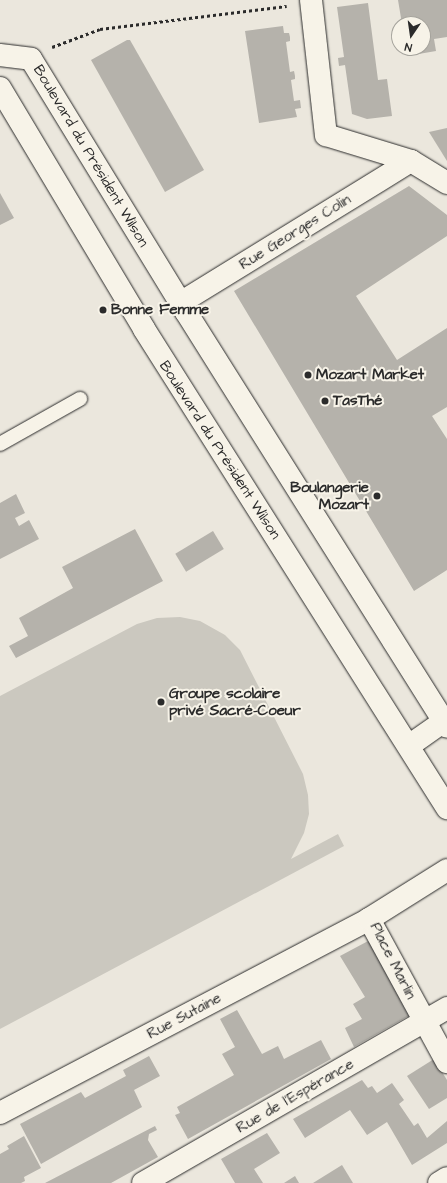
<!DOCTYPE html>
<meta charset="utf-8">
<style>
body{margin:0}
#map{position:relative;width:447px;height:1183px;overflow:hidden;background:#ebe7dd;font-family:"Architects Daughter",sans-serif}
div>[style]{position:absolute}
.green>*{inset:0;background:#cbc8bf}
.building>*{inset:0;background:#b5b2ab;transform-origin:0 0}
.path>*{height:2.5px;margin-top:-1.25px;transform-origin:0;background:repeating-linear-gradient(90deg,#2b2b2b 0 3px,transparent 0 6px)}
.roads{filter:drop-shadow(0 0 1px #2b2b2b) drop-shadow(0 0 1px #2b2b2b)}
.service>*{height:14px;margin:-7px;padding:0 7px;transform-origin:7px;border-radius:7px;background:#f7f3e8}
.minor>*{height:22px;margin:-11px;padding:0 11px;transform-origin:11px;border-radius:11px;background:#f7f3e8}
.tertiary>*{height:22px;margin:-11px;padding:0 11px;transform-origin:11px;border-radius:11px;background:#f7f3e8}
.dots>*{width:11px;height:11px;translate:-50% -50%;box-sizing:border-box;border:2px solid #f7f3e8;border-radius:50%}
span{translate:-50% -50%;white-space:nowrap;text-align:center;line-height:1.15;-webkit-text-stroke:4px #f7f3e8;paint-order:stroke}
.street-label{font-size:15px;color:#2b2b2b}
.poi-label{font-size:15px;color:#2b2b2b;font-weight:700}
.left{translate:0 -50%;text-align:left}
.right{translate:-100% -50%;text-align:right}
.north{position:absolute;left:391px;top:16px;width:40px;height:40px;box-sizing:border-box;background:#f7f3e8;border:1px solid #a5a39c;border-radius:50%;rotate:193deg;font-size:11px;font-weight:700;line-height:16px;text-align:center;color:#2b2b2b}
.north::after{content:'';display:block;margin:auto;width:14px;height:18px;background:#2b2b2b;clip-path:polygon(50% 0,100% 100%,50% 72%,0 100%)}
</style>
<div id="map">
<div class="green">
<i style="clip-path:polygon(180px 617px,200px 621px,225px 635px,240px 650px,303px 774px,308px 795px,309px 814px,304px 833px,291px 859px,338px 834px,344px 846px,0 1029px,0 696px,137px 624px,157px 618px)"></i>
</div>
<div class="building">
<i style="clip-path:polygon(398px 0,447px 0,447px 37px,434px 39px,436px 51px,407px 56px,406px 48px,423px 48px,423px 24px,402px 24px)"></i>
<i style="clip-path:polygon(368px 3px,378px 80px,387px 79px,392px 116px,367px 119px,352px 114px,345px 65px,339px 66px,338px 58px,344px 57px,337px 7px)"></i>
<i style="clip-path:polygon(283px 26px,284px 33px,289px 33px,290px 37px,290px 41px,286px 42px,290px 72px,294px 71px,295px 76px,295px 79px,291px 80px,294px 101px,300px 100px,301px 108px,295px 109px,297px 117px,259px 123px,245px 31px)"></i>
<i style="clip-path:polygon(127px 40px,130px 40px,204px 170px,165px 192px,91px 60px)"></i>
<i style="clip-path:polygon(447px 128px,447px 161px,429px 132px)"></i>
<i style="clip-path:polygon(409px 186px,447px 215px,447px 236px,356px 296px,397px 360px,447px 328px,447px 407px,432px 416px,447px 439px,447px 570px,414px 591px,234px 291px)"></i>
<i style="clip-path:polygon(0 193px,14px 218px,0 225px)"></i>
<i style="clip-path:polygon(16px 494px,25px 513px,15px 518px,19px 526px,29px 520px,39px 539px,0 559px,0 503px)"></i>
<i style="clip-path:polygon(135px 529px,163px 581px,16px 658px,9px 646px,28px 636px,19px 618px,73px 588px,62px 567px)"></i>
<i style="left:213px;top:531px;width:21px;height:44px;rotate:59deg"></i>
<i style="clip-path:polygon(370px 940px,412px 1014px,354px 1047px,345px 1028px,362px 1019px,353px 1004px,365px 997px,340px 956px)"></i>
<i style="clip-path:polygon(237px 1010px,262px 1054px,278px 1046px,284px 1059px,321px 1040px,331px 1059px,188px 1139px,175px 1115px,180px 1113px,177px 1107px,234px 1075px,222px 1054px,235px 1047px,220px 1019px)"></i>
<i style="clip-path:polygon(149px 1056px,160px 1076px,134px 1090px,142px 1107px,41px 1164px,20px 1124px,81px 1092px,85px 1098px,126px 1076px,123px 1070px)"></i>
<i style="clip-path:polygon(434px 1059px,447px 1080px,447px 1098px,429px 1109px,407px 1076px)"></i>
<i style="clip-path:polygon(362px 1080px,368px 1088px,372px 1086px,377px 1093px,392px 1083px,404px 1100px,399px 1104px,414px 1126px,418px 1123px,427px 1138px,447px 1121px,447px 1143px,412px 1165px,387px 1122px,367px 1135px,350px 1110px,305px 1138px,293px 1119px)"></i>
<i style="clip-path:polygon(155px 1126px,157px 1130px,149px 1134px,148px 1140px,158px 1157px,111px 1183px,45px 1183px)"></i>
<i style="clip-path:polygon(267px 1133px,280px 1153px,254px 1169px,263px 1183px,235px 1183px,221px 1159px)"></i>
<i style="clip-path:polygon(24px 1136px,41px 1168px,24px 1177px,25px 1181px,21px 1183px,0 1183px,0 1154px,9px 1149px,7px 1146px)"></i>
<i style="clip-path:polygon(342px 1165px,353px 1183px,313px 1183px)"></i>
<i style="clip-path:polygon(295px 1176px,299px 1183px,284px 1183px)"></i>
</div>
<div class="path">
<i style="left:52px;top:47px;width:51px;rotate:-20.6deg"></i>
<i style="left:100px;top:29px;width:188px;rotate:-7deg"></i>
</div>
<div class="roads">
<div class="service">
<i style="left:0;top:444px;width:92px;rotate:-29.4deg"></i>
</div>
<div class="minor">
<i style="left:311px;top:0;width:136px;rotate:83.7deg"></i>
<i style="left:326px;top:135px;width:89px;rotate:17deg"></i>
<i style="left:411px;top:161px;width:42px;rotate:31.4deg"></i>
<i style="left:0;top:55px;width:31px;rotate:7deg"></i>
<i style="left:31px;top:59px;width:297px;rotate:58.5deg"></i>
<i style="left:186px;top:312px;width:490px;rotate:57.8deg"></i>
<i style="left:180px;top:303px;width:271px;rotate:-31.6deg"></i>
<i style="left:410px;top:745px;width:45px;rotate:-35.1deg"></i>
<i style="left:369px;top:919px;width:163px;rotate:61.4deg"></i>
<i style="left:0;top:1113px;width:417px;rotate:-27.7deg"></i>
<i style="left:369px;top:919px;width:92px;rotate:-32.1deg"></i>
<i style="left:143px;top:1183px;width:351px;rotate:-29.9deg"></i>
<i style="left:439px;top:1183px;width:9px;rotate:-32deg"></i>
</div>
<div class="tertiary">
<i style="left:0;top:88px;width:281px;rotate:59.1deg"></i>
<i style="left:144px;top:329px;width:567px;rotate:57.68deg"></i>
</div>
</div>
<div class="dots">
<i style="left:103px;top:310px;background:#2b2b2b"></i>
<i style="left:308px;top:375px;background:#2b2b2b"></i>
<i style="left:325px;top:401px;background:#2b2b2b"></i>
<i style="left:377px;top:496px;background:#2b2b2b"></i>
<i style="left:161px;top:702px;background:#2b2b2b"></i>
</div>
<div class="street-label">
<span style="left:91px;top:156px;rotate:59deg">Boulevard du Président Wilson</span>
<span style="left:295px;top:232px;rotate:-32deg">Rue Georges Colin</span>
<span style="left:220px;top:450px;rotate:57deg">Boulevard du Président Wilson</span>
<span style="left:393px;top:961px;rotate:63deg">Place Marlin</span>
<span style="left:184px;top:1016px;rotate:-28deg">Rue Sutaine</span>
<span style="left:295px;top:1096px;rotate:-30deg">Rue de l'Espérance</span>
</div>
<div class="poi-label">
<span class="left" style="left:111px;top:310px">Bonne Femme</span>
<span class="left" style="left:316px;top:375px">Mozart Market</span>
<span class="left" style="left:333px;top:401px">TasThé</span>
<span class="right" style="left:369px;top:496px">Boulangerie<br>Mozart</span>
<span class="left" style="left:169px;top:702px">Groupe scolaire<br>privé Sacré-Coeur</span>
</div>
<div class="north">N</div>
</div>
